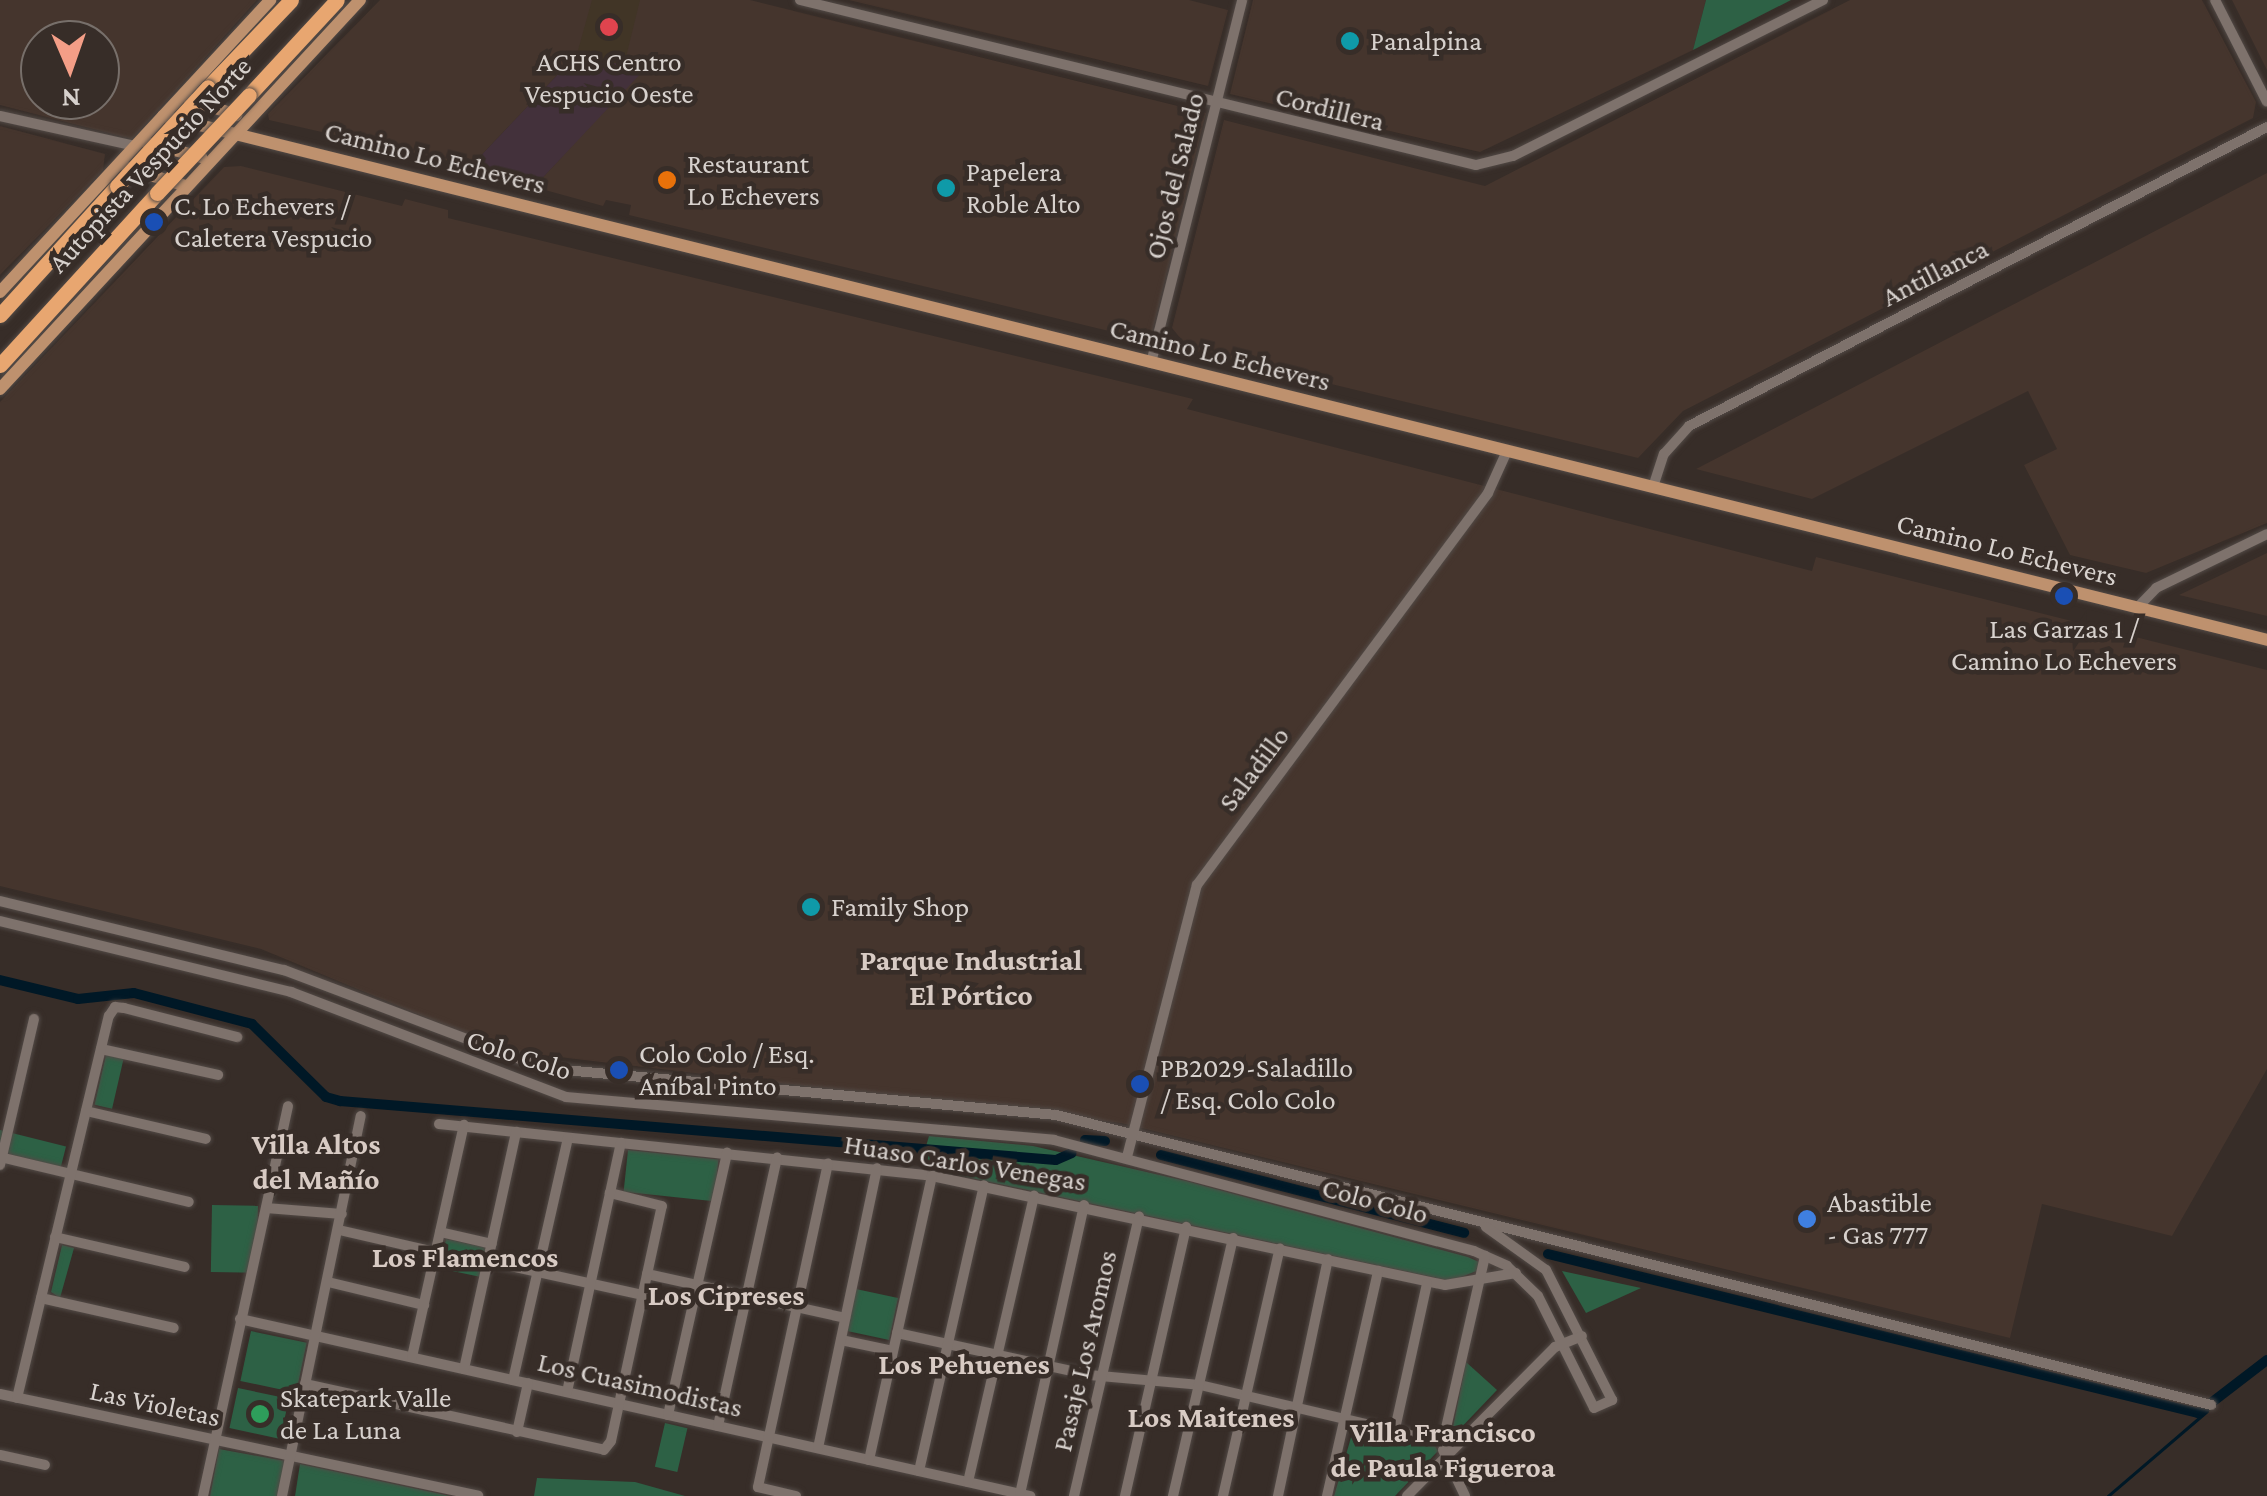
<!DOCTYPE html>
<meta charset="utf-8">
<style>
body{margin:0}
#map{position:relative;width:2267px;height:1496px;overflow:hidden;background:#372d28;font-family:"Crimson Pro",serif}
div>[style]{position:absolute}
.commercial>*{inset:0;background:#43313b}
.built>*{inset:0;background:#45352d}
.medical>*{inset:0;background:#413526}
.green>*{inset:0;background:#2d6145;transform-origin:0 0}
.stream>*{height:2.5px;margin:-1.25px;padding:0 1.25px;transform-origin:1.25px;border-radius:1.25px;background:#001826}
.canal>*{height:10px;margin:-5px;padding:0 5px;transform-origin:5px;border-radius:5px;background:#001826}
.roads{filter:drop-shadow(0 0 2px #524a46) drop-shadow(0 0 2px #524a46)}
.minor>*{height:10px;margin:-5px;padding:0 5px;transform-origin:5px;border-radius:5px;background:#7e726c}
.major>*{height:12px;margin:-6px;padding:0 6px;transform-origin:6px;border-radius:6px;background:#be916e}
.highway>*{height:15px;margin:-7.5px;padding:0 7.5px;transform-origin:7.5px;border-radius:7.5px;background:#e8a670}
.bridges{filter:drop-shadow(0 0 2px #524a46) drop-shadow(0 0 2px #524a46)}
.highway-bridge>*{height:15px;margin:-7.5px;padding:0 7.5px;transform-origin:7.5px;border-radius:7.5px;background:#e8a670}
.dots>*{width:28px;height:28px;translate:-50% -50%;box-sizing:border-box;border:5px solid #372d28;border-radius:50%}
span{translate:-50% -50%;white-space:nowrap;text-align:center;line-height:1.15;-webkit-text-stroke:9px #372d28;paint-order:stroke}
.poi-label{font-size:28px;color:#d7d1cd}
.left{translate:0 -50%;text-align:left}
.street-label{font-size:28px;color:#d7d1cd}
.neighbourhood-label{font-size:30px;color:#d8cbc4;font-weight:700}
.north{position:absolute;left:20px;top:20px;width:100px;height:100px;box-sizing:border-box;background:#372d28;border:2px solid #776f6a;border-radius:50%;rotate:178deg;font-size:28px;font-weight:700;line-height:40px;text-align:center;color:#d7d1cd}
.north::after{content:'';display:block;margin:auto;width:35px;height:45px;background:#f49e87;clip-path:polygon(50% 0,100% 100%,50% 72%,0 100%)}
</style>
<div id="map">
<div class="commercial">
<i style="clip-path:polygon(577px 54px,646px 70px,534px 187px,467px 170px)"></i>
</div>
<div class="built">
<i style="clip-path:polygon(evenodd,0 0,257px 0,132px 139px,0 105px,0 0,100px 40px,100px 100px,40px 100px,40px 40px,100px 40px)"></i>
<i style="clip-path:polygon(380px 0,750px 0,1206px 113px,1150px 341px,629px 215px,631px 205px,606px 200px,603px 206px,534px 187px,644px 70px,577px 54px,471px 166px,269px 120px,268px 114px)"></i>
<i style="clip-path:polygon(849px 0,1189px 0,1228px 10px,1208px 86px)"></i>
<i style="clip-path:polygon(1253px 0,1706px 0,1693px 50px,1480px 152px,1230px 94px)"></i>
<i style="clip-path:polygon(1850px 0,2202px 0,2256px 102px,2253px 118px,1683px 411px,1638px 458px,1190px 350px,1172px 328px,1224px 120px,1485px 186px)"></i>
<i style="clip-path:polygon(2232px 0,2267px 0,2267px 70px)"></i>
<i style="clip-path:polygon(0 126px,105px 154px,103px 170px,0 275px)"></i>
<i style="clip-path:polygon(241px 166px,402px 206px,405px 199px,448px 210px,448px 218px,1193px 399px,1187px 409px,1812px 571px,1816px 557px,2267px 670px,2267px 1069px,2172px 1236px,2042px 1204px,2010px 1338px,1121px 1123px,507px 1051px,261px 949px,0 886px,0 402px,224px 167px)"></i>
<i style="clip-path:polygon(2267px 173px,2267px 523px,2146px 573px,2070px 555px,2024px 465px,2057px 449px,2028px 391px,1812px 499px,1696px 469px)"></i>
<i style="clip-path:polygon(2267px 553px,2267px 616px,2179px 595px)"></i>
</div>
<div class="medical">
<i style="clip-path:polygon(592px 0,640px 0,624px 65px,577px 54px)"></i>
</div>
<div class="green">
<i style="clip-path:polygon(1706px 0,1791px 0,1693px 50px)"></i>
<i style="left:106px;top:1055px;width:18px;height:51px;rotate:13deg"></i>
<i style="left:0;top:1130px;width:68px;height:21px;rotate:14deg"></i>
<i style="clip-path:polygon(929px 1136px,1033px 1146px,1186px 1181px,1468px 1257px,1479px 1262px,1479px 1270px,1451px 1281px,920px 1167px)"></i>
<i style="left:628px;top:1150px;width:91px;height:42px;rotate:6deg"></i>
<i style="left:212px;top:1205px;width:46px;height:67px;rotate:1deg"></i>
<i style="left:446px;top:1239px;width:42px;height:30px;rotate:12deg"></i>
<i style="clip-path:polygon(62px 1245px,74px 1248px,60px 1298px,51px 1292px)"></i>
<i style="clip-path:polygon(1562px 1271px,1641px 1288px,1586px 1313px)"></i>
<i style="left:856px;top:1289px;width:43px;height:43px;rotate:12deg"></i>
<i style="left:251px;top:1331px;width:57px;height:51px;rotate:12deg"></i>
<i style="clip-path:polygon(1466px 1362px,1497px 1390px,1456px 1433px,1452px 1432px)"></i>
<i style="left:238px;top:1388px;width:52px;height:41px;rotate:12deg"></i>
<i style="left:665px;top:1423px;width:23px;height:45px;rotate:13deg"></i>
<i style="clip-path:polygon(1354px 1427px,1435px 1446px,1438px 1451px,1395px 1496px,1334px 1496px)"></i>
<i style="clip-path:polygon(219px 1449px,285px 1461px,279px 1496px,210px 1496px)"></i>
<i style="clip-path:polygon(300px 1464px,450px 1496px,295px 1496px)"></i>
<i style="clip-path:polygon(537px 1478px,635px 1482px,685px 1496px,534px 1496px)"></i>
</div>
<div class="stream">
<i style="left:2108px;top:1496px;width:130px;rotate:-40.6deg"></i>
</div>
<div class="canal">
<i style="left:0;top:980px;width:80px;rotate:13.7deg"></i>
<i style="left:78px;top:999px;width:56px;rotate:-6.1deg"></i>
<i style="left:134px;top:993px;width:122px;rotate:14.7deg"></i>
<i style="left:252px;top:1024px;width:104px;rotate:44.6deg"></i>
<i style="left:326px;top:1097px;width:15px;rotate:16deg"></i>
<i style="left:340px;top:1101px;width:718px;rotate:4.71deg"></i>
<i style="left:1056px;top:1160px;width:17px;rotate:-24deg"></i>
<i style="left:1085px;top:1140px;width:20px;rotate:3deg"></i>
<i style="left:1161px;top:1155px;width:313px;rotate:14.4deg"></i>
<i style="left:1548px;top:1254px;width:669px;rotate:13.75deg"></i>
<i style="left:2198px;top:1413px;width:87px;rotate:-37.5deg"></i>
</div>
<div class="roads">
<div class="minor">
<i style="left:800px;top:0;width:696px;rotate:13.72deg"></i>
<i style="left:1476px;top:165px;width:38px;rotate:-14deg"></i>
<i style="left:1513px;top:156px;width:347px;rotate:-26.7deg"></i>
<i style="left:2215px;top:0;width:114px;rotate:63deg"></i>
<i style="left:0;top:116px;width:138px;rotate:12.5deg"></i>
<i style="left:1151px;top:363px;width:374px;rotate:-75.9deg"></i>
<i style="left:1653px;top:487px;width:35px;rotate:-72deg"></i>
<i style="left:1664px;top:454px;width:38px;rotate:-48deg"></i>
<i style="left:1689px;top:426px;width:651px;rotate:-27.35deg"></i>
<i style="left:2137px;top:608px;width:28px;rotate:-46deg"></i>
<i style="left:2156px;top:588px;width:123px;rotate:-25.9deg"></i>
<i style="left:0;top:901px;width:292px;rotate:13.7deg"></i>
<i style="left:284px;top:970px;width:277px;rotate:20.7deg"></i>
<i style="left:543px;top:1068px;width:515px;rotate:5.23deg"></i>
<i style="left:1056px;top:1115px;width:1191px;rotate:14.09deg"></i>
<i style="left:0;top:921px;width:300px;rotate:13.7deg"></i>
<i style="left:291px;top:992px;width:294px;rotate:20.9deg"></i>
<i style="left:566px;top:1097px;width:490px;rotate:5deg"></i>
<i style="left:1054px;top:1140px;width:434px;rotate:14.8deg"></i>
<i style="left:1474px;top:1251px;width:36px;rotate:24deg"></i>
<i style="left:1507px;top:1266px;width:43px;rotate:44.1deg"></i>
<i style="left:1538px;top:1296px;width:125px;rotate:63.4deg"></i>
<i style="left:1594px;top:1408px;width:20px;rotate:-24deg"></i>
<i style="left:1612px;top:1400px;width:146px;rotate:-116.9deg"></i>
<i style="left:1546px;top:1270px;width:74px;rotate:-144.4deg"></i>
<i style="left:101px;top:1049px;width:120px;rotate:12.5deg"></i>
<i style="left:86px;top:1111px;width:123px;rotate:13.1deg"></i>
<i style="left:439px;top:1124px;width:496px;rotate:6deg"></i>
<i style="left:932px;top:1176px;width:524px;rotate:12deg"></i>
<i style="left:1445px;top:1285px;width:72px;rotate:-9.6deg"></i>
<i style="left:0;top:1157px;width:194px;rotate:13.4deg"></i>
<i style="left:1127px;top:1157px;width:281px;rotate:-75.6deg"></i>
<i style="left:1197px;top:885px;width:488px;rotate:-53.4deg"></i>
<i style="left:1488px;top:493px;width:46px;rotate:-65.7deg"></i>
<i style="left:0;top:1165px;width:150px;rotate:-76.9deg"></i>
<i style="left:266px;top:1208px;width:76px;rotate:4.5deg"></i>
<i style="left:339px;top:1230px;width:98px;rotate:12.9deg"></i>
<i style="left:440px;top:1232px;width:53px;rotate:13deg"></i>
<i style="left:55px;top:1237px;width:133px;rotate:13deg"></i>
<i style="left:488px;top:1261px;width:159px;rotate:12.4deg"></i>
<i style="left:647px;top:1274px;width:203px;rotate:12.5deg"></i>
<i style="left:328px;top:1282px;width:99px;rotate:13.5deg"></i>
<i style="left:41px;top:1298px;width:136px;rotate:12.7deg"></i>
<i style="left:240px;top:1319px;width:810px;rotate:12.63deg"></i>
<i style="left:897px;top:1333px;width:197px;rotate:12.3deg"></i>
<i style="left:1089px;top:1375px;width:111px;rotate:5.1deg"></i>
<i style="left:1200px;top:1385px;width:263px;rotate:13.2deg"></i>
<i style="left:841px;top:1340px;width:53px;rotate:11.9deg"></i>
<i style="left:412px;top:1357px;width:238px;rotate:-77.4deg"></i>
<i style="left:464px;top:1369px;width:243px;rotate:-77.6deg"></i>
<i style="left:513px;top:1380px;width:248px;rotate:-77.2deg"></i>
<i style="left:305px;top:1384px;width:306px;rotate:12.4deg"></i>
<i style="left:604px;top:1450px;width:11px;rotate:-52deg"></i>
<i style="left:611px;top:1441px;width:240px;rotate:-77.8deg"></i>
<i style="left:662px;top:1206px;width:54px;rotate:-166deg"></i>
<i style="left:567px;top:1392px;width:255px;rotate:-77.8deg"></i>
<i style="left:0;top:1394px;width:489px;rotate:12deg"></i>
<i style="left:17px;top:1398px;width:393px;rotate:-76.5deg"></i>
<i style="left:109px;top:1016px;width:11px;rotate:-56deg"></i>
<i style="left:115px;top:1007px;width:9px;rotate:6deg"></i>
<i style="left:124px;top:1008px;width:117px;rotate:14.4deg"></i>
<i style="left:668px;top:1415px;width:269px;rotate:-77.3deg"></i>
<i style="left:718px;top:1426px;width:275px;rotate:-77.6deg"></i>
<i style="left:1395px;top:1429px;width:149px;rotate:-77.6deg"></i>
<i style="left:517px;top:1432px;width:50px;rotate:-77.3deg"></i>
<i style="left:1443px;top:1441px;width:190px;rotate:-77.2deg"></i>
<i style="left:818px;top:1448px;width:286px;rotate:-78.1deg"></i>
<i style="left:1443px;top:1450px;width:51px;rotate:64.4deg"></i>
<i style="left:0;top:1455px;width:46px;rotate:12.5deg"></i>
<i style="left:869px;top:1460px;width:291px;rotate:-77.5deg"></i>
<i style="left:919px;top:1471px;width:293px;rotate:-77.2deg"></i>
<i style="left:968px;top:1482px;width:294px;rotate:-77deg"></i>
<i style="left:1020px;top:1494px;width:296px;rotate:-77.5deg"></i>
<i style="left:203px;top:1496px;width:399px;rotate:-77.7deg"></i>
<i style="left:282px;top:1496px;width:388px;rotate:-78.3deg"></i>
<i style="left:796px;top:1496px;width:39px;rotate:-167deg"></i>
<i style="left:758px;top:1487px;width:331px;rotate:-77.8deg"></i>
<i style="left:1074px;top:1496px;width:287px;rotate:-76.9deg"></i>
<i style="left:1125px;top:1496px;width:276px;rotate:-77.2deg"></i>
<i style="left:1173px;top:1496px;width:265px;rotate:-76.9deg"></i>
<i style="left:1223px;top:1496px;width:254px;rotate:-77.1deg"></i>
<i style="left:1278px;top:1496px;width:242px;rotate:-78.1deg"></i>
<i style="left:1327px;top:1496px;width:231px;rotate:-77.2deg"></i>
<i style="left:1407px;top:1496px;width:210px;rotate:-45.2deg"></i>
<i style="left:1555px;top:1347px;width:29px;rotate:-22deg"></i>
</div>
<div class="major">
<i style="left:189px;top:99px;width:50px;rotate:18.8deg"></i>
<i style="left:163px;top:116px;width:2168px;rotate:13.98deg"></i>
<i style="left:147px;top:143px;width:56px;rotate:14.5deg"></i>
<i style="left:127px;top:168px;width:62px;rotate:17deg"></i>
<i style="left:0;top:292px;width:398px;rotate:-47.2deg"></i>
<i style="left:0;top:389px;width:530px;rotate:-47.22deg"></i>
</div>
<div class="highway">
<i style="left:208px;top:87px;width:120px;rotate:-46.3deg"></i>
<i style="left:249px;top:95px;width:129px;rotate:-47.2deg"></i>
<i style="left:0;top:315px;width:174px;rotate:-47.8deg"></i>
<i style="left:0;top:365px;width:233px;rotate:-47.6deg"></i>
</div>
</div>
<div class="bridges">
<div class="highway-bridge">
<i style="left:117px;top:186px;width:134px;rotate:-47.4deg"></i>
<i style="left:157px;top:193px;width:134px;rotate:-46.8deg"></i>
</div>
</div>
<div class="dots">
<i style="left:609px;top:27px;background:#e0444e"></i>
<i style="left:1350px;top:41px;background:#0f9aa8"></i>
<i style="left:667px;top:180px;background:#e8710a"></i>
<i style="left:946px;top:188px;background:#0f9aa8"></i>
<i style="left:154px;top:222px;background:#1a4fb4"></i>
<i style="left:2064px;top:596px;background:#1a4fb4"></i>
<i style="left:811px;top:907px;background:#0f9aa8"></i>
<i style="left:619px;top:1070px;background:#1a4fb4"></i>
<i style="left:1140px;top:1084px;background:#1a4fb4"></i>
<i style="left:1807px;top:1219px;background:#3f7fe0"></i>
<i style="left:260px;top:1414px;background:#2e9e5b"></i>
</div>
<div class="poi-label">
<span class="left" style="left:1370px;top:41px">Panalpina</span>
<span style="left:609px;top:78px">ACHS Centro<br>Vespucio Oeste</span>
<span class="left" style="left:687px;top:180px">Restaurant<br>Lo Echevers</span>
<span class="left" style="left:966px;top:188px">Papelera<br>Roble Alto</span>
<span class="left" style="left:174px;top:222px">C. Lo Echevers /<br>Caletera Vespucio</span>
<span style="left:2064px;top:645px">Las Garzas 1 /<br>Camino Lo Echevers</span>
<span class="left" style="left:831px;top:907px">Family Shop</span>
<span class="left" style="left:639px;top:1070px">Colo Colo / Esq.<br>Aníbal Pinto</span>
<span class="left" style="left:1160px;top:1084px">PB2029-Saladillo<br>/ Esq. Colo Colo</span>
<span class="left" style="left:1827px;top:1219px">Abastible<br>- Gas 777</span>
<span class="left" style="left:280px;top:1414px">Skatepark Valle<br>de La Luna</span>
</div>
<div class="street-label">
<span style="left:1330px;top:109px;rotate:14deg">Cordillera</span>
<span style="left:435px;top:158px;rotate:14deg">Camino Lo Echevers</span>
<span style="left:150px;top:165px;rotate:-47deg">Autopista Vespucio Norte</span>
<span style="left:1175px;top:176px;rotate:-76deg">Ojos del Salado</span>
<span style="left:1935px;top:273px;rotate:-27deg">Antillanca</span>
<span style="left:1220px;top:355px;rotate:14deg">Camino Lo Echevers</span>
<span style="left:2007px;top:550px;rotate:14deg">Camino Lo Echevers</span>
<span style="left:1254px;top:769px;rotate:-53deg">Saladillo</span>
<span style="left:519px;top:1055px;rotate:18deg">Colo Colo</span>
<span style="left:965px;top:1163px;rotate:9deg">Huaso Carlos Venegas</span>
<span style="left:1375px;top:1201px;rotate:15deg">Colo Colo</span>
<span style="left:1085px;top:1351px;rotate:-77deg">Pasaje Los Aromos</span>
<span style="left:640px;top:1385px;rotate:13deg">Los Cuasimodistas</span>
<span style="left:155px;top:1404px;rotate:12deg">Las Violetas</span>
</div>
<div class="neighbourhood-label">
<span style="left:971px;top:977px">Parque Industrial<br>El Pórtico</span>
<span style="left:316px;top:1161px">Villa Altos<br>del Mañío</span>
<span style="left:465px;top:1257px">Los Flamencos</span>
<span style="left:726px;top:1295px">Los Cipreses</span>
<span style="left:964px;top:1364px">Los Pehuenes</span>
<span style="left:1211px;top:1417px">Los Maitenes</span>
<span style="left:1443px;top:1449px">Villa Francisco<br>de Paula Figueroa</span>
</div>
<div class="north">N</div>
</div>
